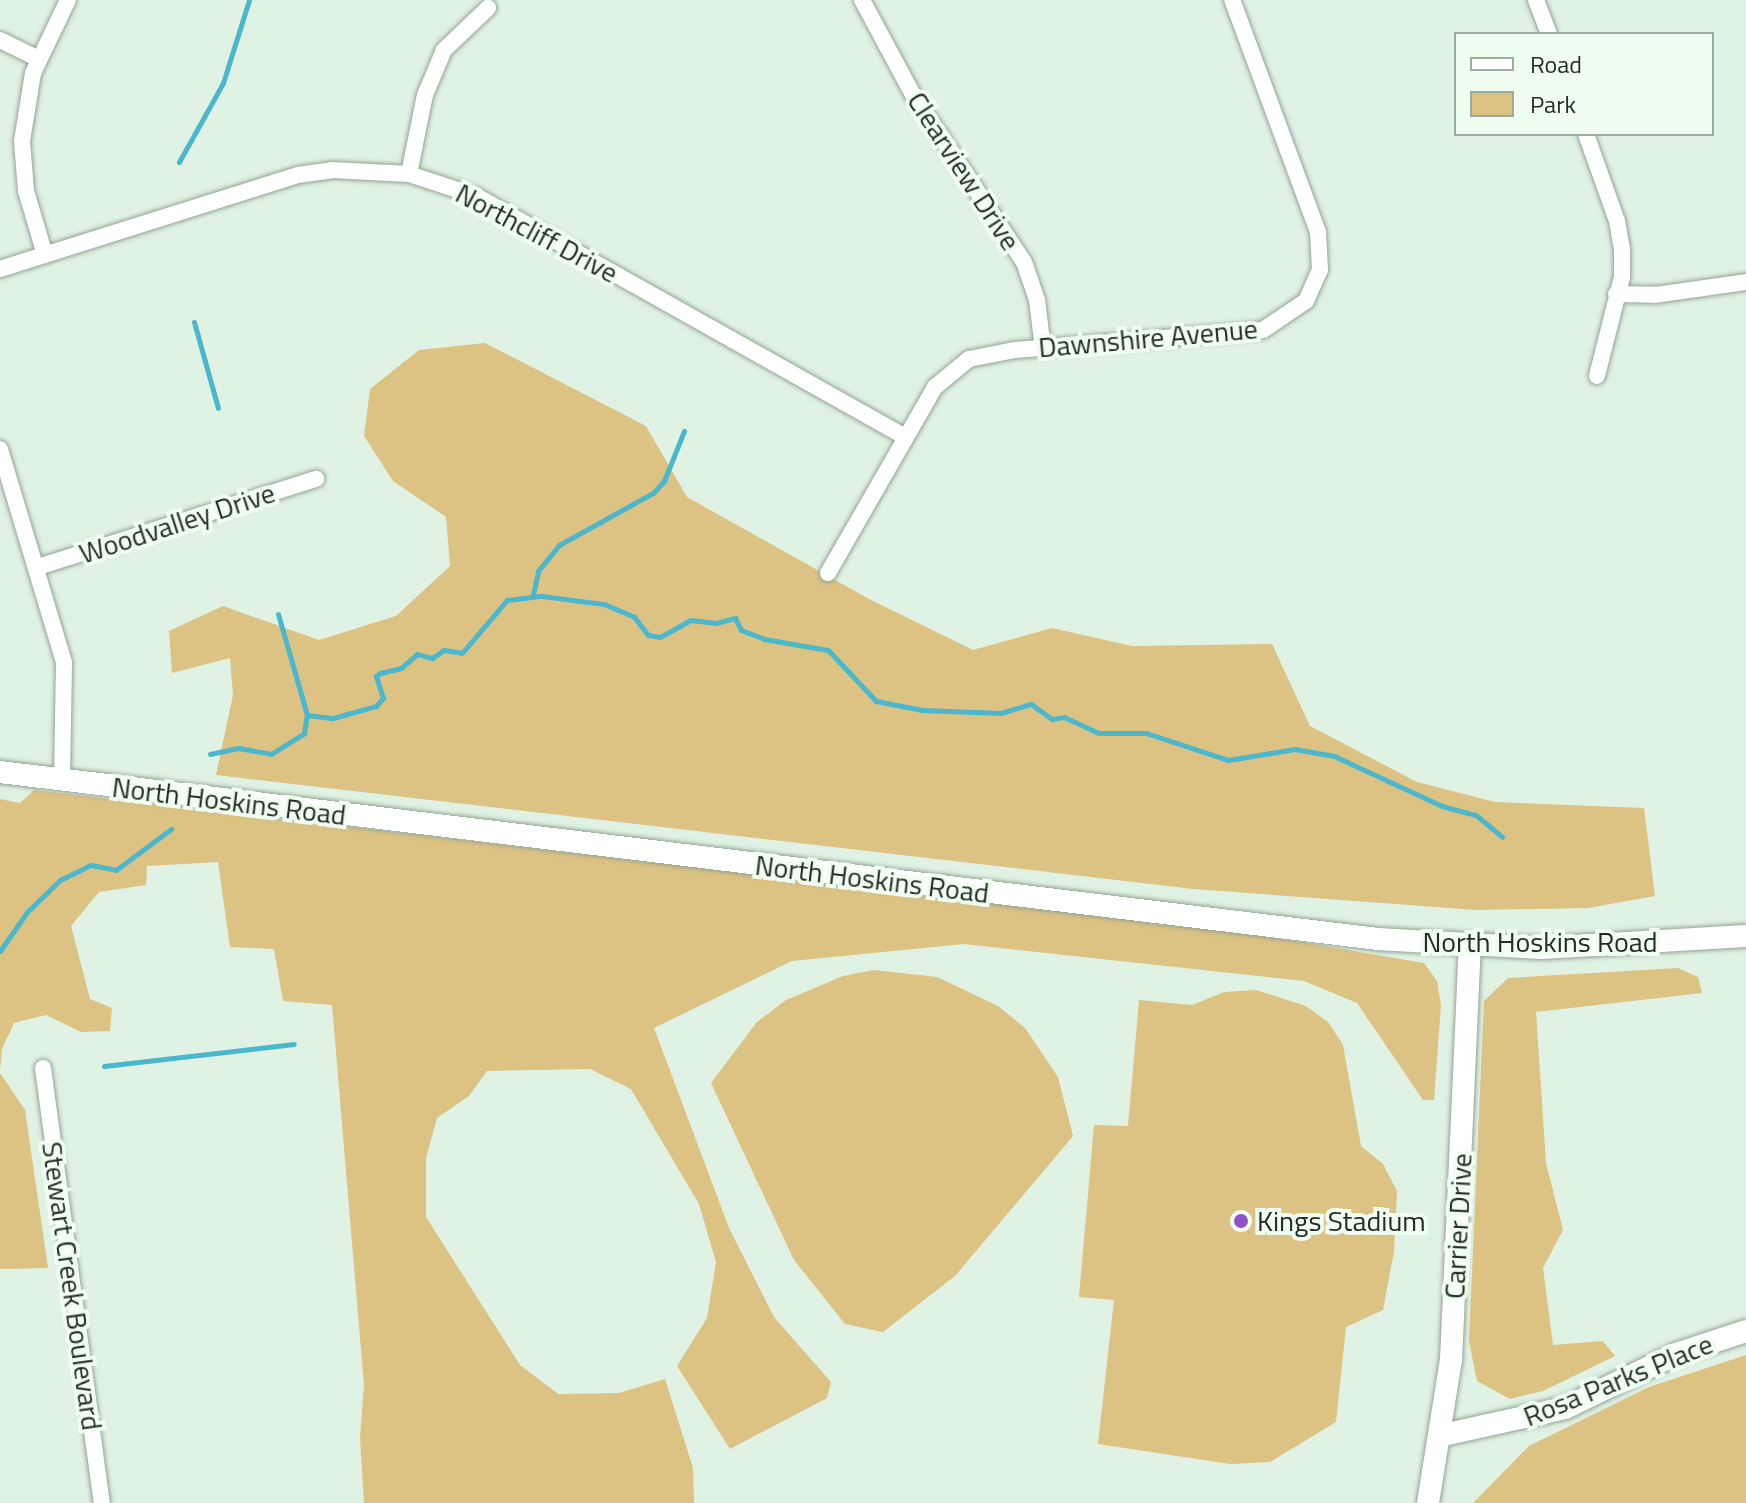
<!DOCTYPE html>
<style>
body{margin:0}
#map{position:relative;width:1746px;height:1503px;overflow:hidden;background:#e0f2e3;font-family:"Titillium Web",sans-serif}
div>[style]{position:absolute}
.green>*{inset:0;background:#dcc283}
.stream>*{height:5px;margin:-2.5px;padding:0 2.5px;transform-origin:2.5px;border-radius:2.5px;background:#4ab7cd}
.roads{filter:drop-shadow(0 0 2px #93a496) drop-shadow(0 0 2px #93a496)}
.street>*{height:16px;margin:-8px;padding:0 8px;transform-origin:8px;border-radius:8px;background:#fff}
.secondary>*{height:22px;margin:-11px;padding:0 11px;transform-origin:11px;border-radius:11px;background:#fff}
.dots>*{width:22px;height:22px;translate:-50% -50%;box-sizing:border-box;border:4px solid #f0fef2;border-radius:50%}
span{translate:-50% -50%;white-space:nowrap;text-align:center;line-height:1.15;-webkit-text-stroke:8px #f0fef2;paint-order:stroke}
.street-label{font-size:28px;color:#252b26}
.poi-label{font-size:28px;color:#252b26}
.left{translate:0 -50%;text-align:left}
.legend{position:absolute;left:1454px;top:32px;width:260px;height:104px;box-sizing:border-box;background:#f0fef2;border:2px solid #9faaa0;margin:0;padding:10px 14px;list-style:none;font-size:24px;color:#252b26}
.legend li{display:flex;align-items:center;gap:16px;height:40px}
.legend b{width:40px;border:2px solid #9faaa0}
</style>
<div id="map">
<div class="green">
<i style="clip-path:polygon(485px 343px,646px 426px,687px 497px,869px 599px,973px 650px,1052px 628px,1132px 646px,1272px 644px,1310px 726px,1417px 782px,1495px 802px,1644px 808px,1655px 896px,1588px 908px,1476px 910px,1193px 889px,216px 775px,233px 695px,230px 658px,172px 673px,169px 631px,223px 606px,319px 640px,396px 616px,450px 566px,446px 517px,393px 481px,364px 436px,370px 389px,419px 350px)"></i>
<i style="clip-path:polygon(34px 790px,1219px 928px,1424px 963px,1437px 981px,1441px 1005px,1434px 1100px,1423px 1100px,1357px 1003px,1304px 981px,964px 944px,792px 961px,654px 1028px,729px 1228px,774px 1317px,831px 1382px,827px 1398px,730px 1449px,677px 1366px,707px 1318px,716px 1262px,699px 1204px,631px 1089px,590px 1069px,487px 1071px,469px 1096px,437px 1118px,426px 1158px,426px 1217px,520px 1365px,558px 1394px,619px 1393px,665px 1379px,693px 1468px,694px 1503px,364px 1503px,360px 1438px,364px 1385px,332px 1005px,283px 1001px,274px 949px,230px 947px,218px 862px,147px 866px,146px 885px,99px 892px,71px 926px,90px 999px,112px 1008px,110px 1031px,81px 1032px,46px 1015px,14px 1023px,2px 1049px,0 1071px,0 799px,20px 803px)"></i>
<i style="clip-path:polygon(1678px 968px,1698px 977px,1702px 993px,1536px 1012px,1546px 1163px,1563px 1230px,1543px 1268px,1553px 1345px,1603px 1341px,1615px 1356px,1543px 1391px,1510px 1399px,1477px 1381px,1469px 1341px,1484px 1001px,1508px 978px)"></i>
<i style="clip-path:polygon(874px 970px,937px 977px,998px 1006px,1025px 1028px,1058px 1077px,1073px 1136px,955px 1276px,883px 1332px,845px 1324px,794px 1260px,711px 1083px,757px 1022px,786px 1000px,843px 976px)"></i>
<i style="clip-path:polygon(1256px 990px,1306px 1006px,1329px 1023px,1343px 1045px,1361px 1146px,1383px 1164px,1397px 1191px,1394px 1251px,1383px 1310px,1346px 1327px,1336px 1422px,1270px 1462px,1230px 1464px,1098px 1444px,1114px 1300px,1079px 1297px,1094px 1125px,1128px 1126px,1139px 1000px,1192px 1005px,1224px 992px)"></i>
<i style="clip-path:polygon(0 1073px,25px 1110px,48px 1268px,0 1269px)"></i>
<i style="clip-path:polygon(1746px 1355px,1746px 1503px,1473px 1503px,1529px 1446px,1649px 1387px)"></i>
</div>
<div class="stream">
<i style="left:179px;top:162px;width:90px;rotate:-60.9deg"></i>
<i style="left:223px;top:83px;width:87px;rotate:-72.6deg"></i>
<i style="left:194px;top:322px;width:89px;rotate:74.4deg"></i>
<i style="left:533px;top:595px;width:25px;rotate:-78deg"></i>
<i style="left:538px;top:571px;width:33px;rotate:-51deg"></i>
<i style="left:559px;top:545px;width:107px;rotate:-29deg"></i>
<i style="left:653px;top:493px;width:16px;rotate:-47deg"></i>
<i style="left:664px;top:481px;width:54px;rotate:-68.2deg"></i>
<i style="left:307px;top:715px;width:26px;rotate:7deg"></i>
<i style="left:333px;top:718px;width:45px;rotate:-15.6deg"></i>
<i style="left:376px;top:706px;width:11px;rotate:-49deg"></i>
<i style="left:383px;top:698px;width:23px;rotate:-108deg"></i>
<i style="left:376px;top:676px;width:5px;rotate:-37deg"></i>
<i style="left:380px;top:673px;width:22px;rotate:-13deg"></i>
<i style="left:401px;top:668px;width:21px;rotate:-41deg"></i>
<i style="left:417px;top:654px;width:16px;rotate:15deg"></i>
<i style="left:432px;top:658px;width:14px;rotate:-34deg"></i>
<i style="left:444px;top:650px;width:18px;rotate:9deg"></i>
<i style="left:462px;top:653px;width:70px;rotate:-49.7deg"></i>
<i style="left:507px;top:600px;width:35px;rotate:-7deg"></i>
<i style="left:542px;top:596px;width:63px;rotate:7.4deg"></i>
<i style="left:604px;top:604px;width:33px;rotate:23deg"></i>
<i style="left:634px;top:617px;width:23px;rotate:52deg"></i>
<i style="left:648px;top:635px;width:12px;rotate:9deg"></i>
<i style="left:660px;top:637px;width:35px;rotate:-29deg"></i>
<i style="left:691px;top:620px;width:25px;rotate:7deg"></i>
<i style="left:716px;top:623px;width:20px;rotate:-15deg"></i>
<i style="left:735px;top:618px;width:13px;rotate:63deg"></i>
<i style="left:741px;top:630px;width:25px;rotate:21deg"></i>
<i style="left:764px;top:639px;width:65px;rotate:9.8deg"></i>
<i style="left:828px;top:650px;width:70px;rotate:46.7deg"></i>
<i style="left:876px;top:701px;width:47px;rotate:11.1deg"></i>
<i style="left:922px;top:710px;width:79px;rotate:2.2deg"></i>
<i style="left:1001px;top:713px;width:31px;rotate:-17deg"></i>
<i style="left:1031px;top:704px;width:26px;rotate:36deg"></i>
<i style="left:1052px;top:719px;width:12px;rotate:-9deg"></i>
<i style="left:1064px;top:717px;width:38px;rotate:25deg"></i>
<i style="left:1099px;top:733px;width:47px"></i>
<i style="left:1146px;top:733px;width:86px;rotate:18.2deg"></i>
<i style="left:1228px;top:760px;width:68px;rotate:-9.3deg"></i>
<i style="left:1295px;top:749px;width:40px;rotate:10deg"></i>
<i style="left:1334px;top:756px;width:119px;rotate:24.8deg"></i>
<i style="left:1442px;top:806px;width:35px;rotate:15deg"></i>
<i style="left:1476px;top:815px;width:34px;rotate:40deg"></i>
<i style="left:210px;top:754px;width:29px;rotate:-12deg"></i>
<i style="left:238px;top:748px;width:34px;rotate:10deg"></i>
<i style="left:271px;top:754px;width:39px;rotate:-32deg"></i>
<i style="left:304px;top:733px;width:18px;rotate:-81deg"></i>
<i style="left:307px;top:715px;width:105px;rotate:-106deg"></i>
<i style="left:0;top:951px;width:47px;rotate:-55.3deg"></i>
<i style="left:27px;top:912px;width:46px;rotate:-44.1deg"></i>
<i style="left:60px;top:880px;width:34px;rotate:-26deg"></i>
<i style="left:91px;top:865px;width:25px;rotate:11deg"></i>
<i style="left:116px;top:870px;width:69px;rotate:-36.7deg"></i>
<i style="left:104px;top:1066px;width:191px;rotate:-6.6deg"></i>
</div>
<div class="roads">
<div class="street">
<i style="left:862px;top:0;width:106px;rotate:61.7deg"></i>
<i style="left:912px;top:93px;width:203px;rotate:56.5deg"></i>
<i style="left:1024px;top:262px;width:40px;rotate:71.1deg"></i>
<i style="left:1037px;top:300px;width:49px;rotate:83deg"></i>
<i style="left:1536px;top:0;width:36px;rotate:69deg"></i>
<i style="left:0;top:40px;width:43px;rotate:26deg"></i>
<i style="left:1586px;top:134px;width:92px;rotate:70.4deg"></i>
<i style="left:1617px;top:221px;width:28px;rotate:80deg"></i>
<i style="left:1622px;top:249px;width:28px;rotate:90deg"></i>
<i style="left:1622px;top:277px;width:102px;rotate:104.2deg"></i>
<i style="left:409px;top:174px;width:81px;rotate:-78.6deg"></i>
<i style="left:425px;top:95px;width:49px;rotate:-67.1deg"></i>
<i style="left:444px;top:50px;width:61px;rotate:-43.7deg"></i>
<i style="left:45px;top:255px;width:67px;rotate:-106.5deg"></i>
<i style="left:26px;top:191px;width:50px;rotate:-94.6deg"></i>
<i style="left:22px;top:141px;width:69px;rotate:-80.8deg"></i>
<i style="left:33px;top:73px;width:81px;rotate:-64.4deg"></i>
<i style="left:0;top:269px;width:312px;rotate:-17.5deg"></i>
<i style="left:298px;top:175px;width:34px;rotate:-8deg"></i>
<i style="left:332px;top:170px;width:77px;rotate:3deg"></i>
<i style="left:409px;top:174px;width:71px;rotate:18.2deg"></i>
<i style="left:476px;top:196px;width:492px;rotate:29.3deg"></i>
<i style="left:1616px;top:294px;width:39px;rotate:1deg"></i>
<i style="left:1655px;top:295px;width:92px;rotate:-8.1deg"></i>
<i style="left:0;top:449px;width:223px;rotate:73.3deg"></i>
<i style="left:64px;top:663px;width:117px;rotate:91deg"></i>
<i style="left:38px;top:567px;width:292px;rotate:-17.6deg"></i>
<i style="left:828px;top:573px;width:215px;rotate:-60.1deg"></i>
<i style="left:935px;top:387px;width:44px;rotate:-39.5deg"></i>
<i style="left:969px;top:359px;width:47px;rotate:-11.1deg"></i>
<i style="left:1015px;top:350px;width:249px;rotate:-4.6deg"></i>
<i style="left:1263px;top:330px;width:52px;rotate:-34deg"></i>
<i style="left:1306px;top:301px;width:34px;rotate:-66deg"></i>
<i style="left:1320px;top:270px;width:38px;rotate:-93deg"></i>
<i style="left:1318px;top:232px;width:247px;rotate:-110.3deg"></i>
<i style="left:43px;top:1068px;width:439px;rotate:82.3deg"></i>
</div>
<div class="secondary">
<i style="left:0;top:772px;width:1387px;rotate:6.91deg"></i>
<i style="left:1377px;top:939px;width:165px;rotate:3.1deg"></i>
<i style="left:1542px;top:948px;width:204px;rotate:-3.4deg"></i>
<i style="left:1443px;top:1435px;width:125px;rotate:-12.5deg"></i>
<i style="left:1565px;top:1408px;width:123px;rotate:-25.9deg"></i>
<i style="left:1676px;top:1354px;width:74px;rotate:-18.2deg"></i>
<i style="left:1428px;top:1503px;width:145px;rotate:-80.9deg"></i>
<i style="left:1451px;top:1360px;width:412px;rotate:-87.4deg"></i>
</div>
</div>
<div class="dots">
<i style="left:1241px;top:1221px;background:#9452c8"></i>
</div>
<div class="street-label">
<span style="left:964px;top:171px;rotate:57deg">Clearview Drive</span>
<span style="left:537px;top:233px;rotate:28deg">Northcliff Drive</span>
<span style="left:1148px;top:338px;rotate:-5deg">Dawnshire Avenue</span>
<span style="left:177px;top:523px;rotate:-18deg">Woodvalley Drive</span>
<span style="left:229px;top:801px;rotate:7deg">North Hoskins Road</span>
<span style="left:872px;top:879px;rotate:7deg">North Hoskins Road</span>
<span style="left:1540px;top:942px">North Hoskins Road</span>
<span style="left:1458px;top:1226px;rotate:-87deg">Carrier Drive</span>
<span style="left:72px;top:1286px;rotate:82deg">Stewart Creek Boulevard</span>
<span style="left:1618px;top:1380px;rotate:-22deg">Rosa Parks Place</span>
</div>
<div class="poi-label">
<span class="left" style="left:1257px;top:1221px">Kings Stadium</span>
</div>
<ul class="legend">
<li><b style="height:10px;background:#fff"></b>Road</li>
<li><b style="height:22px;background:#dcc283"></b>Park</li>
</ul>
</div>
